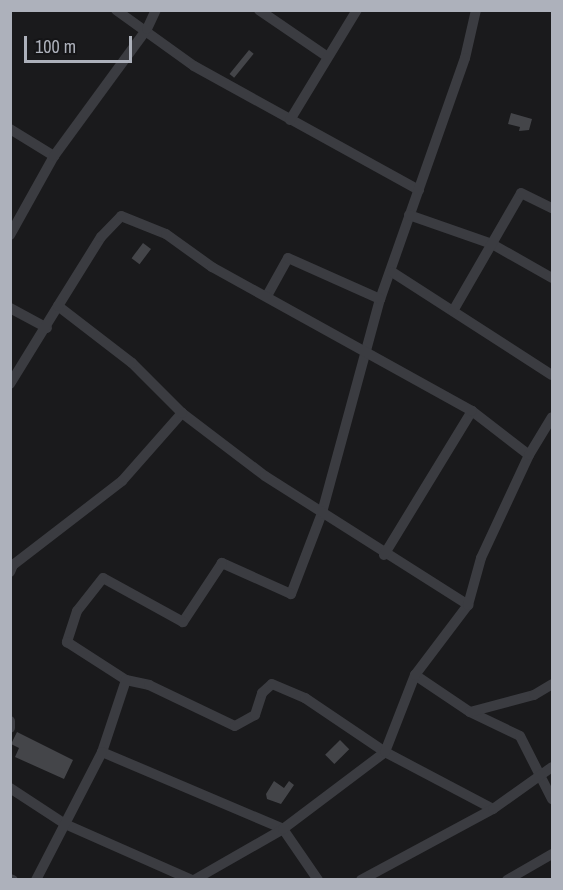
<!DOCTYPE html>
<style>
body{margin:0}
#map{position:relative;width:563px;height:890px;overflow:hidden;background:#1a1a1c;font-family:"Archivo Narrow",sans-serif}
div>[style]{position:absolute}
.building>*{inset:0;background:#444549;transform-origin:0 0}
.minor>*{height:10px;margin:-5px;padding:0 5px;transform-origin:5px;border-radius:5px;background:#3b3c41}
span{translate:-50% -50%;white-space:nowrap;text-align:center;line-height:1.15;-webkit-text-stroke:5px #151517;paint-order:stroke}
.frame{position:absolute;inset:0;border:12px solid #adb1bb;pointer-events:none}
.scale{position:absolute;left:24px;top:36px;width:108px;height:27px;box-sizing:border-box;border:3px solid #adb1bb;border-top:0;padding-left:8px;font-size:18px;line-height:21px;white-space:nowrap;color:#adb1bb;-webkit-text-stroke:4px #151517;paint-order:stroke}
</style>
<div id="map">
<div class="building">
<i style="left:249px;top:50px;width:6px;height:31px;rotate:39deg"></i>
<i style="clip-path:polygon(511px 113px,532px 119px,529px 130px,519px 131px,520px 127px,508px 124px)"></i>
<i style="left:143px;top:243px;width:10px;height:19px;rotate:37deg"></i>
<i style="clip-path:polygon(17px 732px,73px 760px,64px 779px,15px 757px,19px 748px,11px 744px)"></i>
<i style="left:340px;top:740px;width:13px;height:21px;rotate:45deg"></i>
<i style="clip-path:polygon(274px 781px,284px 788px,289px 781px,294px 785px,281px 804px,267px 799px,266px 794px)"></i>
</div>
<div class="minor">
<i style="left:116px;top:10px;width:96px;rotate:35.7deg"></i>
<i style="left:194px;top:66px;width:257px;rotate:28.9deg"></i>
<i style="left:259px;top:10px;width:83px;rotate:34.3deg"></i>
<i style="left:476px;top:10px;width:49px;rotate:102.9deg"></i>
<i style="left:465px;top:58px;width:256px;rotate:109.4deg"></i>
<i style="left:380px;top:299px;width:222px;rotate:105.2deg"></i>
<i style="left:322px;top:513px;width:87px;rotate:110.9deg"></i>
<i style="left:291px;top:594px;width:76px;rotate:-155.8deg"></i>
<i style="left:222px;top:563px;width:71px;rotate:123.5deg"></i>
<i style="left:183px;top:622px;width:91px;rotate:-151.2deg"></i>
<i style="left:103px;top:578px;width:42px;rotate:128.2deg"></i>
<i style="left:77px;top:611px;width:33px;rotate:108deg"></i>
<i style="left:67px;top:642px;width:70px;rotate:32.8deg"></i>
<i style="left:126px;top:680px;width:24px;rotate:12deg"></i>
<i style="left:149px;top:685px;width:95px;rotate:25.5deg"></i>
<i style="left:235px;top:726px;width:23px;rotate:-29deg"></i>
<i style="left:255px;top:715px;width:23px;rotate:-72deg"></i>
<i style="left:262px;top:693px;width:13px;rotate:-42deg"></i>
<i style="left:272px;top:684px;width:36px;rotate:23deg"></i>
<i style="left:305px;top:698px;width:97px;rotate:34deg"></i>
<i style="left:385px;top:752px;width:122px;rotate:27.8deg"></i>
<i style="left:290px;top:120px;width:129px;rotate:-58.7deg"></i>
<i style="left:10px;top:129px;width:52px;rotate:31.5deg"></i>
<i style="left:409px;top:215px;width:88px;rotate:19.3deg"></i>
<i style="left:492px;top:244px;width:69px;rotate:29.5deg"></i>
<i style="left:10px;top:235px;width:90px;rotate:-60.9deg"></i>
<i style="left:54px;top:156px;width:157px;rotate:-53.8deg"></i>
<i style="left:147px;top:29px;width:21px;rotate:-65deg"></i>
<i style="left:392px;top:272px;width:190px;rotate:32.8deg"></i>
<i style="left:268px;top:294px;width:41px;rotate:-60.9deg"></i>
<i style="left:288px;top:258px;width:101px;rotate:24deg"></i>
<i style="left:10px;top:308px;width:42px;rotate:28.4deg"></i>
<i style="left:453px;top:311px;width:136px;rotate:-60deg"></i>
<i style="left:521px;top:193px;width:34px;rotate:26deg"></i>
<i style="left:10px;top:384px;width:92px;rotate:-58.4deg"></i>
<i style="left:182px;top:413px;width:104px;rotate:37.2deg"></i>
<i style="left:265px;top:476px;width:241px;rotate:32.4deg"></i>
<i style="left:384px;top:555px;width:169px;rotate:-58.6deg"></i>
<i style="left:472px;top:411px;width:72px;rotate:37.7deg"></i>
<i style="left:10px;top:572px;width:8px;rotate:-67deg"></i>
<i style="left:13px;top:565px;width:138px;rotate:-37.6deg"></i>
<i style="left:122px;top:481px;width:91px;rotate:-48.6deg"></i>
<i style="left:182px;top:413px;width:71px;rotate:-135deg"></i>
<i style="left:132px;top:363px;width:93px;rotate:-142.4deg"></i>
<i style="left:58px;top:306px;width:81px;rotate:-58.1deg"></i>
<i style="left:101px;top:237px;width:29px;rotate:-46deg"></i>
<i style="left:121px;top:216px;width:48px;rotate:21.8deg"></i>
<i style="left:166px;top:234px;width:57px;rotate:35.7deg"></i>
<i style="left:212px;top:267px;width:297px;rotate:29deg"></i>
<i style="left:415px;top:675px;width:66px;rotate:33.9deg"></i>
<i style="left:470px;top:712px;width:55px;rotate:25.6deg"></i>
<i style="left:520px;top:736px;width:71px;rotate:63.1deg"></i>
<i style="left:126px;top:680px;width:76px;rotate:108.4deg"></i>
<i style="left:102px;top:752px;width:197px;rotate:23deg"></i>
<i style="left:283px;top:829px;width:62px;rotate:55.5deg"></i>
<i style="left:470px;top:712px;width:66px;rotate:-14.9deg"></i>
<i style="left:534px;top:695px;width:21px;rotate:-31deg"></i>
<i style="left:10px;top:721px;width:7px;rotate:90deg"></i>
<i style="left:10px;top:788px;width:66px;rotate:33.2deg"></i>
<i style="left:65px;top:824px;width:139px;rotate:23.8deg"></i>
<i style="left:10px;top:879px;width:3px;rotate:18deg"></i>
<i style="left:36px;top:880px;width:144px;rotate:-62.7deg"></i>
<i style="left:194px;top:880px;width:103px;rotate:-29.8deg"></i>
<i style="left:283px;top:829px;width:128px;rotate:-37deg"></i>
<i style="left:385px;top:752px;width:83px;rotate:-68.7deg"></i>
<i style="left:415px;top:675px;width:88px;rotate:-52.9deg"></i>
<i style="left:468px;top:605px;width:49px;rotate:-74.5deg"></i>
<i style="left:481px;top:558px;width:114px;rotate:-65deg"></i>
<i style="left:529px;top:455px;width:44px;rotate:-58.8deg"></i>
<i style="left:361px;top:880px;width:150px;rotate:-28.3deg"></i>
<i style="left:493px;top:809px;width:72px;rotate:-35.4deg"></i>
<i style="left:507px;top:880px;width:52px;rotate:-30deg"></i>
</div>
<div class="frame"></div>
<div class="scale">100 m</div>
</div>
